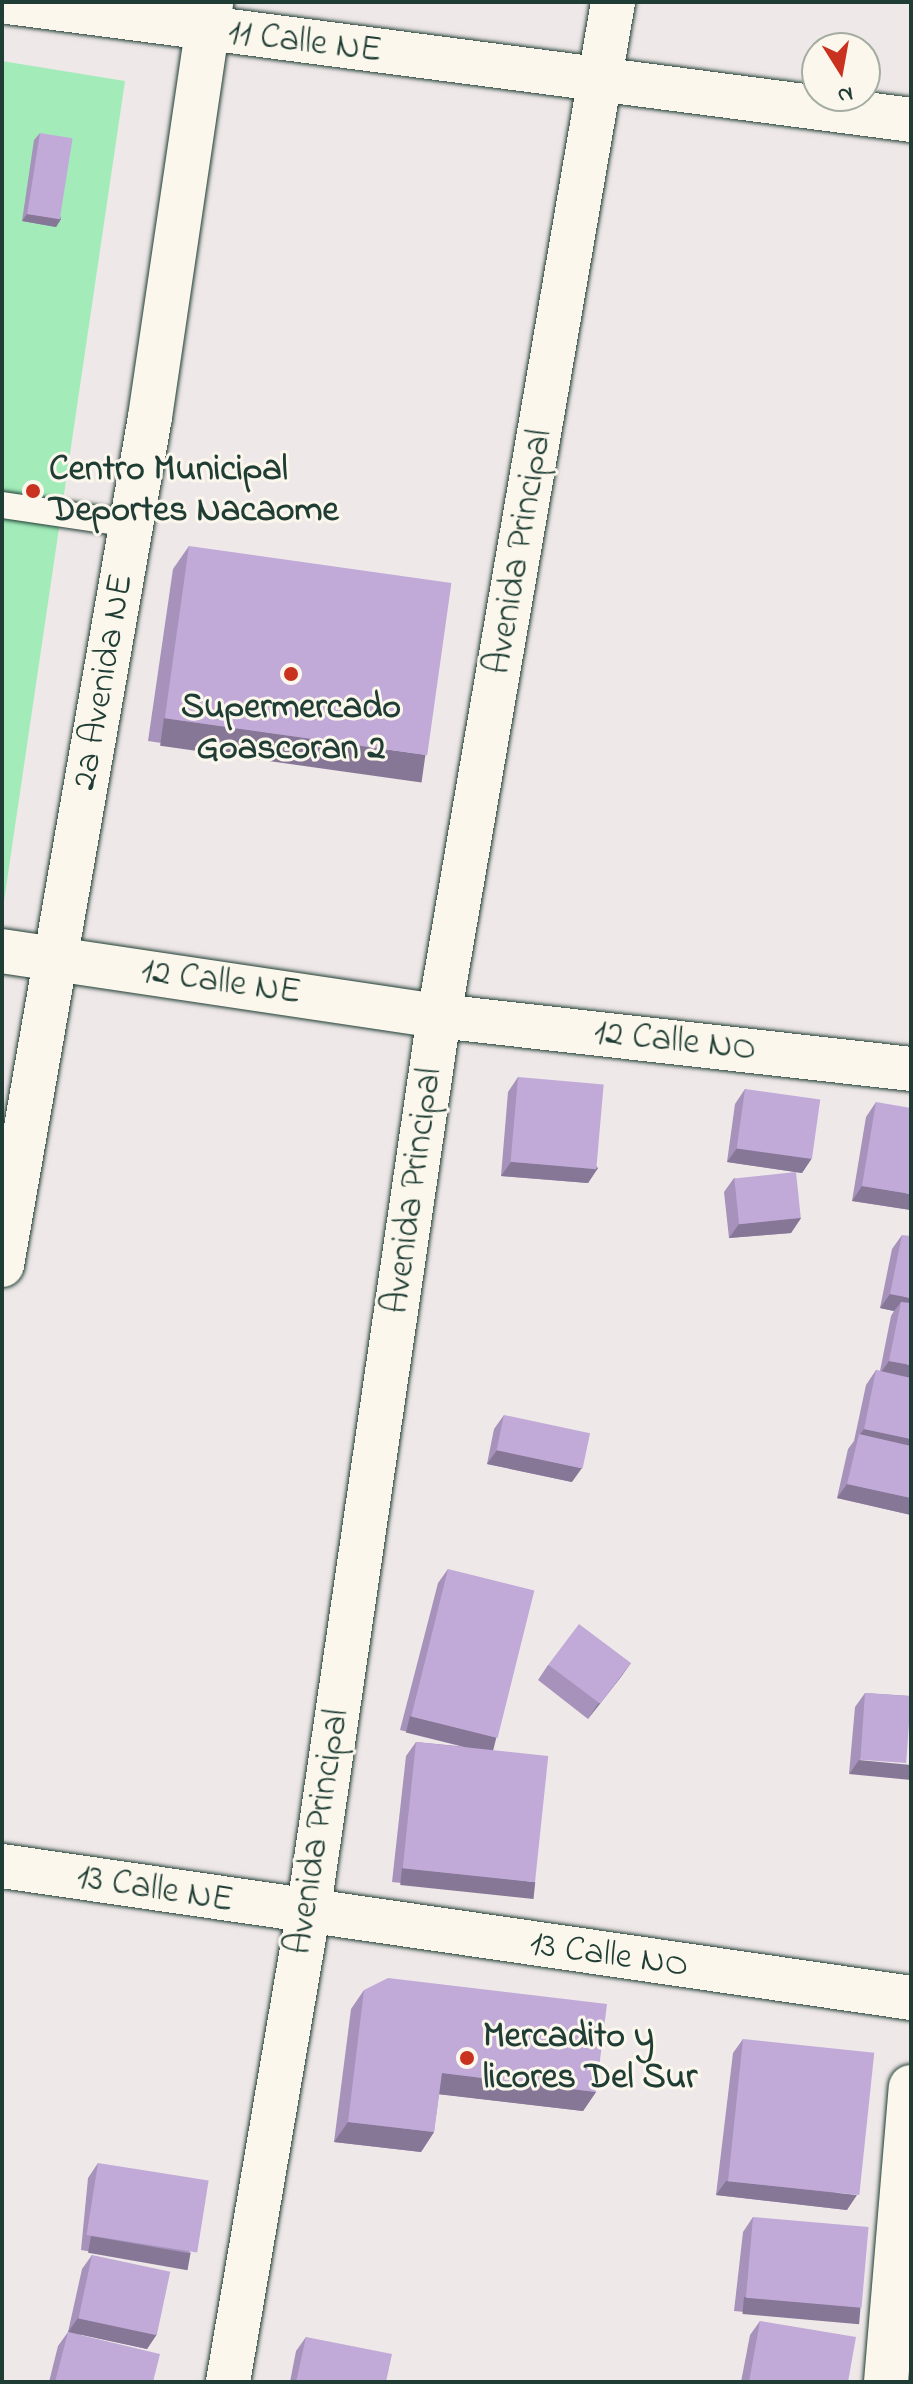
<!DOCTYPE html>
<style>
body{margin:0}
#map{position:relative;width:913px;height:2384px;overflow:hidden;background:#efe8e8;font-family:"Indie Flower",sans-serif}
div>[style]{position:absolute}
.green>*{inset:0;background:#a3ecba}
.roads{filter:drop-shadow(0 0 2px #1f3d34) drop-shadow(0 0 2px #1f3d34)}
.service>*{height:26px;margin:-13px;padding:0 13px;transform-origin:13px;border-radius:13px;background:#fbf7ec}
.minor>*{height:44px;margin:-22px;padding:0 22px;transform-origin:22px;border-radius:22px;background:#fbf7ec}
.tertiary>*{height:44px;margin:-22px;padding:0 22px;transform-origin:22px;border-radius:22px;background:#fbf7ec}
.wall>*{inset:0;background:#a692ba}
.shaded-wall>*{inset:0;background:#877797;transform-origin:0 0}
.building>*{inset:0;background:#c1aad8;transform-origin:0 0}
.dots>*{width:22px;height:22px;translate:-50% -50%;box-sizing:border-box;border:4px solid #fbf7ec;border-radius:50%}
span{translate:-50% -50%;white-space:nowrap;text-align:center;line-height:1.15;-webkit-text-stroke:6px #fbf7ec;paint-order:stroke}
.street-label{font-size:36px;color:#1f3d34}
.poi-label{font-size:36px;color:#1f3d34;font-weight:700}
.left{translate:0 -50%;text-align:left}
.frame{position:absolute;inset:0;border:4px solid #1f3d34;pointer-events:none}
.north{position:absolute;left:801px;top:32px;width:80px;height:80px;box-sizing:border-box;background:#fbf7ec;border:2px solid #a3ada2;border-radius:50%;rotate:169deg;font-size:22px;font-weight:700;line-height:32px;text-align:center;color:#1f3d34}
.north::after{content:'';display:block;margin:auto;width:28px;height:36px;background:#c8321e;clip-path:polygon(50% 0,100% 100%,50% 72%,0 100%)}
</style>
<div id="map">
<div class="green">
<i style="clip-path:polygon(2px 61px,125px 81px,4px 901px,2px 901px)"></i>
</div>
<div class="roads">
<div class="service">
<i style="left:2px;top:505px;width:130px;rotate:8.4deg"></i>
</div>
<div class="minor">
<i style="left:8px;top:2px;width:911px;rotate:7.44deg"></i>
<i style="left:2px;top:951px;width:442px;rotate:8.5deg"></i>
<i style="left:439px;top:1016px;width:475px;rotate:6.4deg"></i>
<i style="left:2px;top:1265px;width:861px;rotate:-80.1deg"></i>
<i style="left:150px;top:417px;width:419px;rotate:-81.6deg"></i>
<i style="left:2px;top:1866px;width:919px;rotate:8.26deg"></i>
<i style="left:886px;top:2382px;width:296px;rotate:-85.2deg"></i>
</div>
<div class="tertiary">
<i style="left:228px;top:2382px;width:475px;rotate:-80.3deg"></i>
<i style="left:308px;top:1914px;width:908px;rotate:-81.7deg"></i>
<i style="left:439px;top:1016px;width:1029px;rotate:-80.26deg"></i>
</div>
</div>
<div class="wall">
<i style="clip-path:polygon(40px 133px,61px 219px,56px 227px,22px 221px,34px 140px)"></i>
<i style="clip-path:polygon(189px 546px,409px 780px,148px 741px,173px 569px)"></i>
<i style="clip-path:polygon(518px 1077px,598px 1168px,588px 1183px,501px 1176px,508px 1092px)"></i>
<i style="clip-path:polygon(745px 1089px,812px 1158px,802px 1173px,727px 1162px,735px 1104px)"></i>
<i style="clip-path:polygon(876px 1102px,911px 1210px,852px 1201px,866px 1117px)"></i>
<i style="clip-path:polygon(734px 1178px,801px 1218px,791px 1233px,729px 1238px,724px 1192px)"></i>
<i style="clip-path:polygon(902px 1235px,911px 1515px,837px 1498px,848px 1449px,854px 1441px,866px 1385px,876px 1370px,880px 1371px,891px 1316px,894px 1311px,880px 1308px,892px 1249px)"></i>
<i style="clip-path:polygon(504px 1415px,572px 1482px,487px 1464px,494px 1429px)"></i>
<i style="clip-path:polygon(448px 1569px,496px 1738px,488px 1750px,525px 1896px,392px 1882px,406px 1756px,416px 1742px,468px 1747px,400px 1730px,438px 1583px)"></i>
<i style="clip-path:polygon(631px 1663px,588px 1719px,538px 1680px,548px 1665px)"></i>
<i style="clip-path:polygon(865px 1693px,911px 1696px,849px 1774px,855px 1707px)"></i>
<i style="clip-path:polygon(364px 1990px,596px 2092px,583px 2111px,439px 2094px,434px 2132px,421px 2152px,334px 2142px,351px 2009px)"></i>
<i style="clip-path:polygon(743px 2039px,847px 2210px,716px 2195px,733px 2053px)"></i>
<i style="clip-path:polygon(98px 2163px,191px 2253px,181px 2267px,81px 2250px,88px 2178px)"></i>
<i style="clip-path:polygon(753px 2217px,860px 2308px,850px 2322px,734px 2311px,743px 2232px)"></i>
<i style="clip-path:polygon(92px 2255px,157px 2334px,147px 2349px,79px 2334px,153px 2382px,49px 2382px,58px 2346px,68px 2332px,82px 2269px)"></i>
<i style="clip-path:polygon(760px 2321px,848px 2382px,741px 2382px,750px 2335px)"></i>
<i style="clip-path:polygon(306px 2337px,386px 2382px,290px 2382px,296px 2351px)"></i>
</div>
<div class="shaded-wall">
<i style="clip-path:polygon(27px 214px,61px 219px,56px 227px,22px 221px)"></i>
<i style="left:164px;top:718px;width:264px;height:28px;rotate:8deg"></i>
<i style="clip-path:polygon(737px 1148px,812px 1158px,802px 1173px,727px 1162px)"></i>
<i style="clip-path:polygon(511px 1162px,598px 1168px,588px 1183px,501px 1176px)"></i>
<i style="clip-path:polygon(862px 1186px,911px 1194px,911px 1210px,852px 1201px)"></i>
<i style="clip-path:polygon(801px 1218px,791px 1233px,729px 1238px,739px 1224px)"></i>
<i style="clip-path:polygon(890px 1294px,911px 1298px,911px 1314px,901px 1302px,894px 1311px,880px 1308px)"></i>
<i style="clip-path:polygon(889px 1361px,911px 1365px,911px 1381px,879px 1375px)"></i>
<i style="clip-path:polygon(864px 1429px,911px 1439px,911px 1455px,858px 1437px)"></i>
<i style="clip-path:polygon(497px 1450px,582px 1468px,572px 1482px,487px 1464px)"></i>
<i style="clip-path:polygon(847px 1484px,911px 1498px,911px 1515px,837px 1498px)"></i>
<i style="clip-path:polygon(631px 1663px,621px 1677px,588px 1719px,598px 1704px)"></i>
<i style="left:410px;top:1716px;width:89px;height:17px;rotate:14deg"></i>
<i style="clip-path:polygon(859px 1760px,911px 1765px,911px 1780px,849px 1774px)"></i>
<i style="left:402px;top:1868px;width:134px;height:17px;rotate:6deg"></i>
<i style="clip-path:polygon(442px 2073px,596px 2092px,583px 2111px,428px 2093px)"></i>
<i style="clip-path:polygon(348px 2122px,434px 2132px,421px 2152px,334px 2142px)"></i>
<i style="clip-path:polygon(726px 2181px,857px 2195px,847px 2210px,716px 2195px)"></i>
<i style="left:91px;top:2236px;width:101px;height:17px;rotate:10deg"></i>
<i style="left:744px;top:2297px;width:117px;height:17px;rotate:5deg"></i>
<i style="clip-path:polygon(78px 2318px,157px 2334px,147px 2349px,68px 2332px)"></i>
</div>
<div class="building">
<i style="left:40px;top:133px;width:33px;height:82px;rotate:9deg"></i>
<i style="left:189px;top:546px;width:265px;height:174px;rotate:8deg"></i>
<i style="left:518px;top:1077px;width:86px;height:85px;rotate:5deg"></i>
<i style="left:745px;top:1089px;width:76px;height:60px;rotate:8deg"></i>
<i style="clip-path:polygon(876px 1102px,911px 1108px,911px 1194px,862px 1186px)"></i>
<i style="left:796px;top:1172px;width:46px;height:62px;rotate:84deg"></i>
<i style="clip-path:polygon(902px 1235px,911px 1236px,911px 1298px,890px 1294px)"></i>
<i style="clip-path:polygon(901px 1302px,911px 1303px,911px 1365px,889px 1361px)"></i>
<i style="clip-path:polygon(876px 1370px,911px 1378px,911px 1439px,864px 1429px)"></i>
<i style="left:504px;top:1415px;width:88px;height:36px;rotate:12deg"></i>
<i style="clip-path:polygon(859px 1434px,911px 1446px,911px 1498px,847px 1484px)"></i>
<i style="left:448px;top:1569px;width:89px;height:152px;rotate:14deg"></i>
<i style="left:579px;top:1624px;width:65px;height:51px;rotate:37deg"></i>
<i style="left:865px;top:1693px;width:46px;height:67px;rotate:4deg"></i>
<i style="left:416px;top:1742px;width:133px;height:127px;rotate:6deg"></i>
<i style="clip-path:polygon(388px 1978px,607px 2004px,596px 2092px,442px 2073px,434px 2132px,348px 2122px,364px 1990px)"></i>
<i style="left:743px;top:2039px;width:132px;height:143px;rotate:6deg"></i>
<i style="left:98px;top:2163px;width:112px;height:73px;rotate:9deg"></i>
<i style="left:753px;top:2217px;width:116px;height:81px;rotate:5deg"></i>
<i style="left:92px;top:2255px;width:80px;height:65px;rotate:12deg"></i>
<i style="clip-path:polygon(760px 2321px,856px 2337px,848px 2382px,749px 2382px)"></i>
<i style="clip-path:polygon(68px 2332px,160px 2354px,153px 2382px,55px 2382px)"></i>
<i style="clip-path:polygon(306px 2337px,392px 2354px,386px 2382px,296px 2382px)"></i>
</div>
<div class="dots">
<i style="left:33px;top:491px;background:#c8321e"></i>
<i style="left:291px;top:674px;background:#c8321e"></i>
<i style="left:467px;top:2058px;background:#c8321e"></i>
</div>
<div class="street-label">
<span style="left:305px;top:43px;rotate:7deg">11 Calle NE</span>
<span style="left:520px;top:552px;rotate:-80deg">Avenida Principal</span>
<span style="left:104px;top:682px;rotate:-80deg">2a Avenida NE</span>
<span style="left:221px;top:983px;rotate:8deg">12 Calle NE</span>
<span style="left:675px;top:1042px;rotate:6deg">12 Calle NO</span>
<span style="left:414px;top:1191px;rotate:-82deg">Avenida Principal</span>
<span style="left:319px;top:1832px;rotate:-81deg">Avenida Principal</span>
<span style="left:155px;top:1890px;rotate:9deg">13 Calle NE</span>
<span style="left:609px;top:1956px;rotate:8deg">13 Calle NO</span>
</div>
<div class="poi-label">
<span class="left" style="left:49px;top:491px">Centro Municipal<br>Deportes Nacaome</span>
<span style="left:291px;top:729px">Supermercado<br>Goascoran 2</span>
<span class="left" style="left:483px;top:2058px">Mercadito y<br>licores Del Sur</span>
</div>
<div class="frame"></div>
<div class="north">N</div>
</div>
